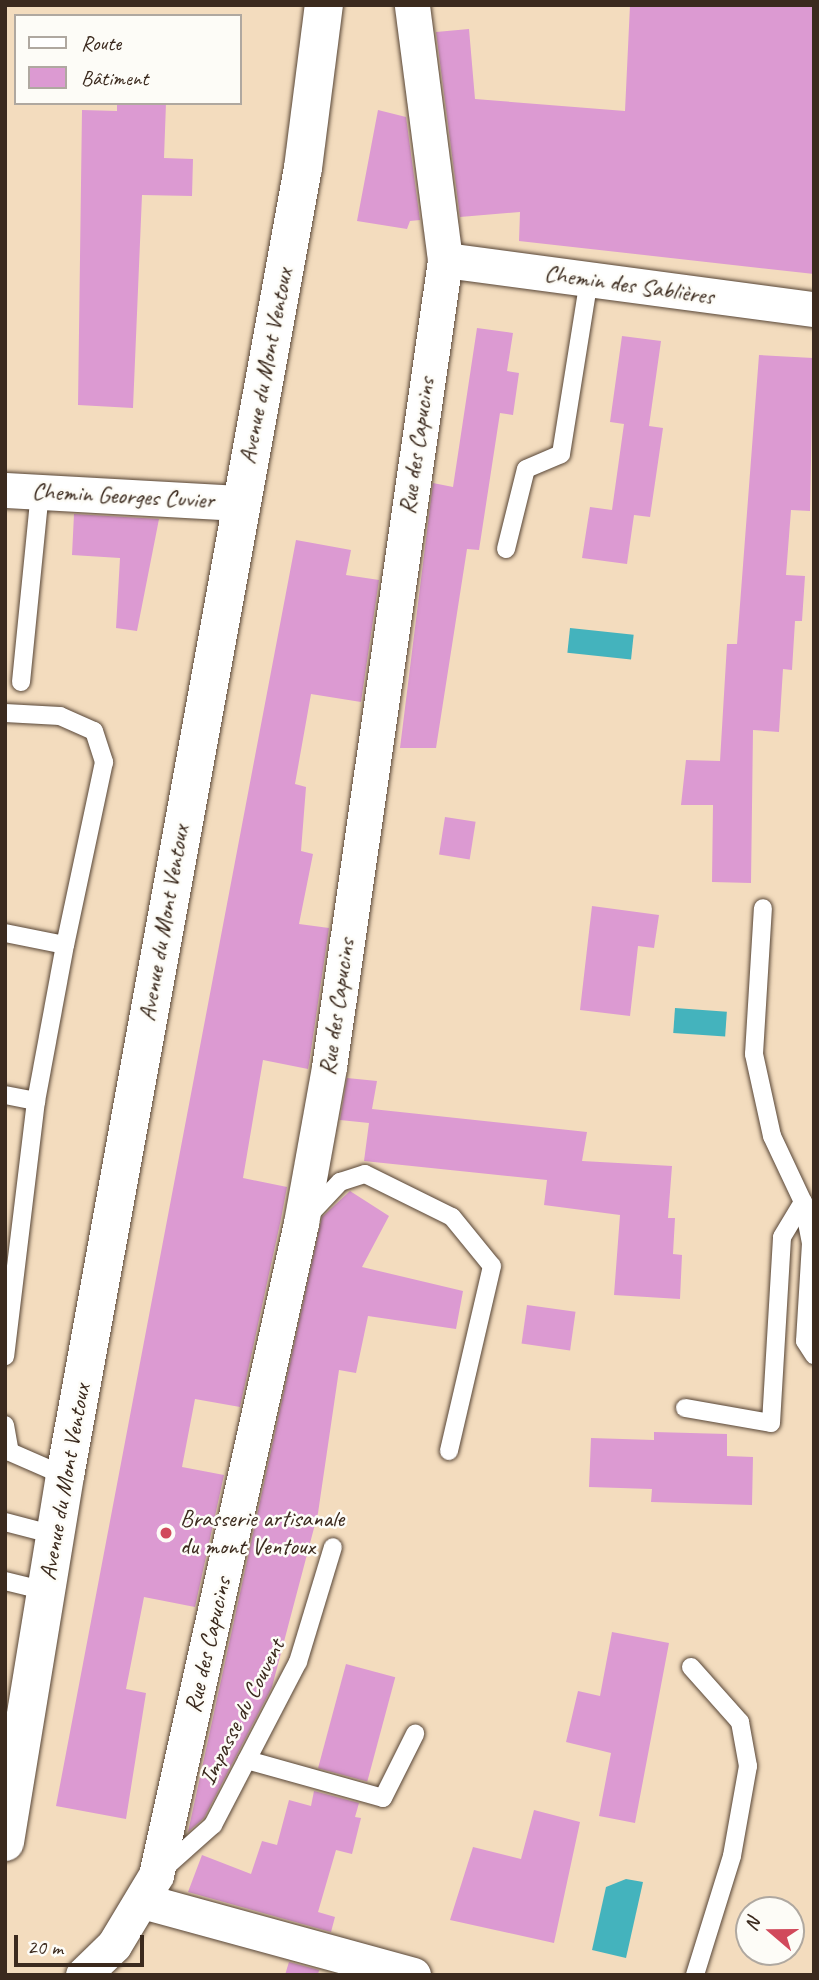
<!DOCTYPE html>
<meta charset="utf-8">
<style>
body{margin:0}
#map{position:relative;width:819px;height:1980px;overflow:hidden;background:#f3dcbe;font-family:Caveat,sans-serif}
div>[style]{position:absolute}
.water>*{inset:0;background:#44b3bd;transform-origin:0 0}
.building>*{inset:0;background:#dc9ad2;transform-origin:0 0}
.roads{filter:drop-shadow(0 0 2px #574536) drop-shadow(0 0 2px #574536)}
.lane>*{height:18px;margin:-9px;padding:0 9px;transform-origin:9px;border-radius:9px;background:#fff}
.street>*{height:35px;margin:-17.5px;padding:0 17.5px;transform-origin:17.5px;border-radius:17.5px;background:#fff}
.secondary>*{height:38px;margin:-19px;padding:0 19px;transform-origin:19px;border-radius:19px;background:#fff}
.dots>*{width:19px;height:19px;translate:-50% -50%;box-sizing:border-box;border:4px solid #fdfcf7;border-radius:50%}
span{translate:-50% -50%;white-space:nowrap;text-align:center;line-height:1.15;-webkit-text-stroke:5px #fdfcf7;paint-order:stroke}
.street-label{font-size:24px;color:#3b2a1e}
.poi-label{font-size:24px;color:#3b2a1e}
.left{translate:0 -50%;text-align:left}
.frame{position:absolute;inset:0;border:7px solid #3b2a1e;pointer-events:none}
.legend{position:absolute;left:14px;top:14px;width:228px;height:91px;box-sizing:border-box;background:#fdfcf7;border:2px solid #afa8a0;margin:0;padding:9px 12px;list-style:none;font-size:21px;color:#3b2a1e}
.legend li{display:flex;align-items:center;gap:14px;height:35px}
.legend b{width:35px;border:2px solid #afa8a0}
.north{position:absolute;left:735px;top:1896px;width:70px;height:70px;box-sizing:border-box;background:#fdfcf7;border:2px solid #afa8a0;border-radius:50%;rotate:290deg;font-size:19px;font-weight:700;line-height:28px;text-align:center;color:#3b2a1e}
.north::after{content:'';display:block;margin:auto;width:24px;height:32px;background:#d1495b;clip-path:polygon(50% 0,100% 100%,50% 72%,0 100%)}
.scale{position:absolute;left:14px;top:1935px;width:130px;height:32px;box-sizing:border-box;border:4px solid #3b2a1e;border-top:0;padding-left:9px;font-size:21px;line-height:24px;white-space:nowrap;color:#3b2a1e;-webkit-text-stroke:5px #fdfcf7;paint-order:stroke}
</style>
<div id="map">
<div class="water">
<i style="left:570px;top:628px;width:64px;height:25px;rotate:6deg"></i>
<i style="left:675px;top:1008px;width:52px;height:25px;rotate:4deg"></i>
<i style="clip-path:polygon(626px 1879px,643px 1882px,626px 1958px,592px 1950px,606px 1887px)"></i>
</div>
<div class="building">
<i style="clip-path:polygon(630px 5px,814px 5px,814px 274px,519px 241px,520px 212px,460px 217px,436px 32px,469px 29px,475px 99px,625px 111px)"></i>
<i style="clip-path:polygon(117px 103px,166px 103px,164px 158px,193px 159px,192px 196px,142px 195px,133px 408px,78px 405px,82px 110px,117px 111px)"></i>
<i style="clip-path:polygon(378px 110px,406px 117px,420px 220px,410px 221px,407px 229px,357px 221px)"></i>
<i style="clip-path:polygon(477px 328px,513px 333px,507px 371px,519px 373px,513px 415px,500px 413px,479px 550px,467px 549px,436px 748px,400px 748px,433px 483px,453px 487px)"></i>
<i style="clip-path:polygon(622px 336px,661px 341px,649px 426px,663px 428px,650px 517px,634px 515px,627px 564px,582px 558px,590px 507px,612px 510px,624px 424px,610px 422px)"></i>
<i style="clip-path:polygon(759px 355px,813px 358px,810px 511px,791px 510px,786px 575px,805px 576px,802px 621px,795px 621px,792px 670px,783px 669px,779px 732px,753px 730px,751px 883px,712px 882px,713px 805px,681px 805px,686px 760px,720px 761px,727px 644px,737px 644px)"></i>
<i style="clip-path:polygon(74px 514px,159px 519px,137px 631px,116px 628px,120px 558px,72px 555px)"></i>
<i style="clip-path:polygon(296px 540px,351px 550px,346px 575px,379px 580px,361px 702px,311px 694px,295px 784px,306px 787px,301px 851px,313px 854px,299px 924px,329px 928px,309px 1064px,308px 1069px,263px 1060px,243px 1178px,287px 1187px,281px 1219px,240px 1407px,195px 1399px,182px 1467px,224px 1475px,195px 1607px,144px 1597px,126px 1689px,146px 1693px,126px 1819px,56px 1806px)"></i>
<i style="left:445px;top:817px;width:31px;height:38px;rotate:9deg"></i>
<i style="clip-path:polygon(592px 906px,659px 915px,654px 948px,638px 946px,630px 1016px,580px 1010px)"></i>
<i style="clip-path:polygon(347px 1078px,377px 1081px,372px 1109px,587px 1132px,582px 1161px,672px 1166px,668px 1218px,675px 1218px,673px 1254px,682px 1255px,680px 1299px,614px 1295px,620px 1215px,544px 1205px,547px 1180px,364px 1161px,369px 1123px,340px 1120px)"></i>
<i style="clip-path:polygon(350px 1191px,389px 1216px,362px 1267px,463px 1291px,456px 1329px,368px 1316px,356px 1373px,339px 1370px,318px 1513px,272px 1687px,204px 1818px,188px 1832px,322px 1217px)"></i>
<i style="left:527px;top:1305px;width:49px;height:39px;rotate:8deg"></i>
<i style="clip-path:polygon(654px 1432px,727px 1434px,727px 1456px,753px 1457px,752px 1505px,651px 1502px,652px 1489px,589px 1487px,591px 1438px,654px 1440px)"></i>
<i style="clip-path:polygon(612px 1632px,669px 1643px,635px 1823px,599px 1816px,611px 1753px,566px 1742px,578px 1691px,600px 1696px)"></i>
<i style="left:346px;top:1664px;width:51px;height:108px;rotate:15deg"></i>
<i style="clip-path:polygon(314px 1791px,359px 1803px,355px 1817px,361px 1818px,352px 1854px,336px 1850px,318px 1912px,335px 1917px,331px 1932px,188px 1892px,202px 1855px,251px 1874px,262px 1841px,277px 1845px,289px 1800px,311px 1806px)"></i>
<i style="clip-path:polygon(534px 1810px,580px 1822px,554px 1943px,450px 1920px,473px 1847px,521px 1859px)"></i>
<i style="clip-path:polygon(289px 1962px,319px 1970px,318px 1975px,285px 1975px)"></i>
</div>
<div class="roads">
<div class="lane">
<i style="left:506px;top:549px;width:82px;rotate:-76deg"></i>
<i style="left:526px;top:469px;width:38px;rotate:-23deg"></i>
<i style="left:561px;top:454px;width:177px;rotate:-80.9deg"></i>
<i style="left:21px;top:682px;width:191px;rotate:-84.3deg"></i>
<i style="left:5px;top:713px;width:55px;rotate:3.1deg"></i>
<i style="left:60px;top:716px;width:37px;rotate:24deg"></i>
<i style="left:94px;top:731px;width:33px;rotate:72deg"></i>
<i style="left:104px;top:762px;width:187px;rotate:102deg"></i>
<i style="left:5px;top:933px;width:61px;rotate:11.3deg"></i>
<i style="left:65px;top:945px;width:159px;rotate:100.5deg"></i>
<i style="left:36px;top:1101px;width:257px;rotate:96.9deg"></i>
<i style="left:5px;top:1095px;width:32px;rotate:11deg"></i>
<i style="left:803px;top:1202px;width:42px;rotate:79deg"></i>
<i style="left:811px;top:1243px;width:98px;rotate:93.5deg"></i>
<i style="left:805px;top:1341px;width:17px;rotate:57deg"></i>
<i style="left:308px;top:1216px;width:47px;rotate:-46.7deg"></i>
<i style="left:340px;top:1182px;width:26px;rotate:-18deg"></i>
<i style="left:365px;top:1174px;width:97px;rotate:26.3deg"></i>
<i style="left:452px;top:1217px;width:63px;rotate:50.8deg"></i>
<i style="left:492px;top:1266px;width:190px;rotate:103.1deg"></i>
<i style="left:685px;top:1408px;width:87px;rotate:9.9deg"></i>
<i style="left:771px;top:1423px;width:186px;rotate:-86.6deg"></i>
<i style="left:782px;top:1237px;width:41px;rotate:-59deg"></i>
<i style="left:803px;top:1202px;width:73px;rotate:-115.2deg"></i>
<i style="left:772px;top:1136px;width:84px;rotate:-102.4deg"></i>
<i style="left:754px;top:1054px;width:146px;rotate:-86.5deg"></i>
<i style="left:5px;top:1425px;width:27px;rotate:80deg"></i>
<i style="left:10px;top:1452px;width:60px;rotate:23.6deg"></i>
<i style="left:5px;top:1522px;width:52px;rotate:14.6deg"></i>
<i style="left:5px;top:1581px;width:42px;rotate:13.7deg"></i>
<i style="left:691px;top:1667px;width:74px;rotate:48.3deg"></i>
<i style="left:740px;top:1722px;width:45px;rotate:79.7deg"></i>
<i style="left:748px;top:1766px;width:91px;rotate:100.1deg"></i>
<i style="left:732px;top:1856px;width:125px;rotate:107.3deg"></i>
<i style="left:247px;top:1760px;width:141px;rotate:15.6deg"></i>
<i style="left:383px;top:1798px;width:72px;rotate:-63.4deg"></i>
<i style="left:160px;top:1872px;width:71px;rotate:-41.6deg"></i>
<i style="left:213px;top:1825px;width:184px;rotate:-62.5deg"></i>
<i style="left:298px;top:1662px;width:120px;rotate:-73.1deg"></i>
</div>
<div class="street">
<i style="left:445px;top:260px;width:372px;rotate:7.6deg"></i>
<i style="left:5px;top:490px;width:235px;rotate:3.2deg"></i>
<i style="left:143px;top:1901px;width:280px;rotate:15.3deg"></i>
<i style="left:83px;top:1975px;width:43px;rotate:-44.1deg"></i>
<i style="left:114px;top:1945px;width:82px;rotate:-59deg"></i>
<i style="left:156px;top:1875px;width:668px;rotate:-77.46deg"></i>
<i style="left:301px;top:1223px;width:158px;rotate:-79.8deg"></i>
<i style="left:329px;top:1067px;width:815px;rotate:-81.82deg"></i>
<i style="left:445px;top:260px;width:257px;rotate:-97.4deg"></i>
</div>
<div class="secondary">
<i style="left:5px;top:1842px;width:371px;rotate:-80.7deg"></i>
<i style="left:65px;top:1476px;width:1329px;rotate:-79.69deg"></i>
<i style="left:303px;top:168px;width:164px;rotate:-82.7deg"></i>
</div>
</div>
<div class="dots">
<i style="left:166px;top:1533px;background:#d1495b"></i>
</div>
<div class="street-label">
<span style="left:629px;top:285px;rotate:8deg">Chemin des Sablières</span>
<span style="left:266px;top:366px;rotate:-79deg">Avenue du Mont Ventoux</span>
<span style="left:417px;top:446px;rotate:-82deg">Rue des Capucins</span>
<span style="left:123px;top:496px;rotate:3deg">Chemin Georges Cuvier</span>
<span style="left:164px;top:923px;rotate:-80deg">Avenue du Mont Ventoux</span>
<span style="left:337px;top:1007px;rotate:-82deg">Rue des Capucins</span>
<span style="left:65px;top:1482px;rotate:-80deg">Avenue du Mont Ventoux</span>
<span style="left:208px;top:1645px;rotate:-77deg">Rue des Capucins</span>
<span style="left:242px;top:1712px;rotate:-63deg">Impasse du Couvent</span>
</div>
<div class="poi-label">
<span class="left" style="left:180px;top:1533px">Brasserie artisanale<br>du mont Ventoux</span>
</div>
<div class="frame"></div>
<ul class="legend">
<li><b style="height:9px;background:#fff"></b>Route</li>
<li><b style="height:19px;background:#dc9ad2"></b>Bâtiment</li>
</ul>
<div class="north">N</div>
<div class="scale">20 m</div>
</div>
